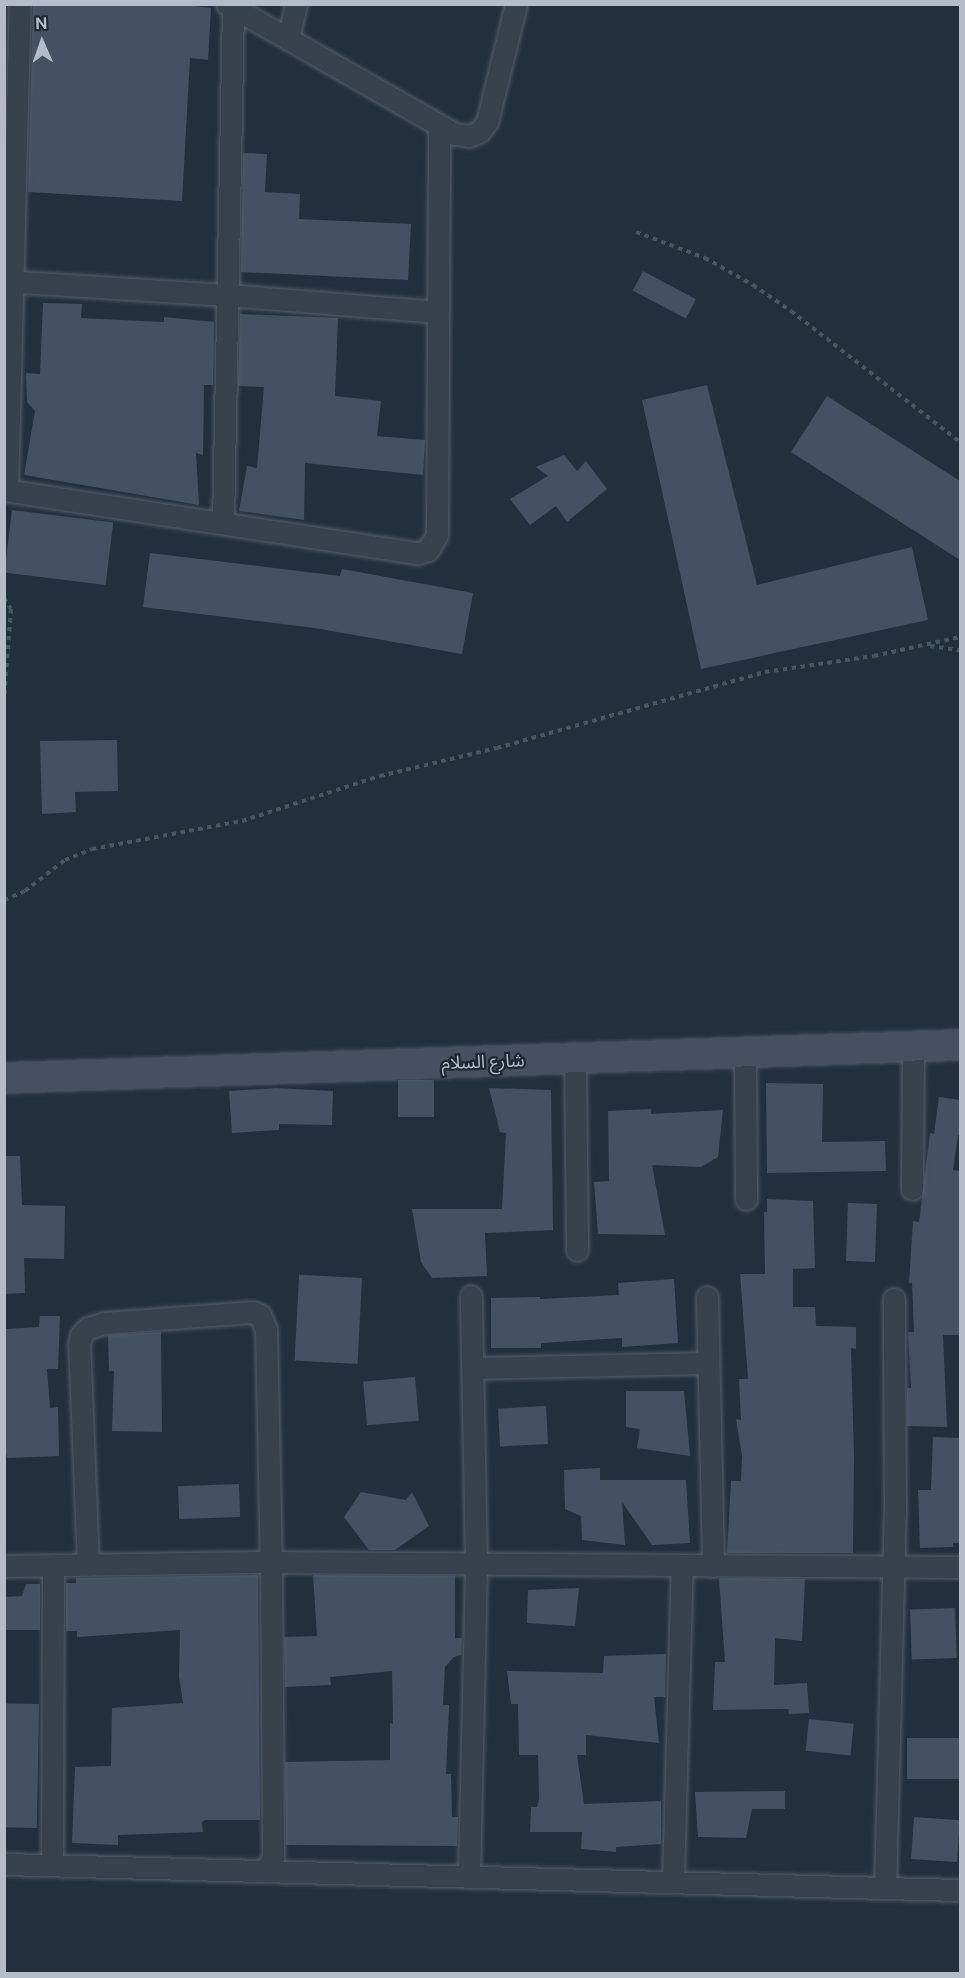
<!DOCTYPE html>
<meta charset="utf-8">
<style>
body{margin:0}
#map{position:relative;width:965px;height:1978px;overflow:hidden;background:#242f3e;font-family:"Public Sans","Noto Sans Arabic",sans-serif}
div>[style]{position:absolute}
.building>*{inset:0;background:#455162;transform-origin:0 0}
.path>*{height:4px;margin-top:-2px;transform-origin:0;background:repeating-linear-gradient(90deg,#44595c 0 4.5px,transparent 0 9px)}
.roads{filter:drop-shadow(0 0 2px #565f6c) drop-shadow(0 0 2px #565f6c)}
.street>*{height:21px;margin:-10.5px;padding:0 10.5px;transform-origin:10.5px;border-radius:10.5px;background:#38414e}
.secondary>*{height:28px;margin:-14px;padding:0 14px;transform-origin:14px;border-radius:14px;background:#465061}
span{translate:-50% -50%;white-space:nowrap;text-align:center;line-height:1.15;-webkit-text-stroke:4.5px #1d2633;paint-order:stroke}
.street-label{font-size:18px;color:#b4bcc9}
.frame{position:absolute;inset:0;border:6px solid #b4bcc9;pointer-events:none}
.north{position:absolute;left:12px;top:12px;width:60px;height:60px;-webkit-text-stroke:4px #1d2633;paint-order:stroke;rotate:358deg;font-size:16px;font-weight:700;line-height:24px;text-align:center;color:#b4bcc9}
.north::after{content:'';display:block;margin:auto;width:21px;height:27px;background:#b4bcc9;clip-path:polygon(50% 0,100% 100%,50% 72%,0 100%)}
</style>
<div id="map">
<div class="building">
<i style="clip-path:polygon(33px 4px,178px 4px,211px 8px,208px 60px,190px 58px,182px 201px,28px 192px)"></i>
<i style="clip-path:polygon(243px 153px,267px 154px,265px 192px,300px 194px,299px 219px,411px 224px,408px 280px,241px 272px)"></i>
<i style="left:643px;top:271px;width:60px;height:22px;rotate:28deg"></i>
<i style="clip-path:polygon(43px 303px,82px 304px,81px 318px,164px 322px,164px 317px,214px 322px,213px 385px,204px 385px,203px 455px,196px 453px,199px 505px,24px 475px,35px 411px,27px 402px,26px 373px,40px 374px)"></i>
<i style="clip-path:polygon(240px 314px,338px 318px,335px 396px,381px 401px,377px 436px,425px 440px,423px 475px,305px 463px,304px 520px,239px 511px,247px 466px,257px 468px,264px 387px,238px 386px)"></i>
<i style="clip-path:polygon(707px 385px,757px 585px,912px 547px,928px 620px,701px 669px,642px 400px)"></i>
<i style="clip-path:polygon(827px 396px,960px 481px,960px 560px,791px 452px)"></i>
<i style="clip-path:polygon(564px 455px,577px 471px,586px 461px,607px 489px,567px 522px,556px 506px,530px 525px,510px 499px,548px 476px,536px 467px)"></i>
<i style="left:12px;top:510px;width:102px;height:63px;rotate:7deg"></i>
<i style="clip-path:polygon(150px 553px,340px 576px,342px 569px,473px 593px,462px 654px,315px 628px,143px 607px)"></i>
<i style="clip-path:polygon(117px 740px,118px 791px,75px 792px,76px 812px,42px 814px,40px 741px)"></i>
<i style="left:434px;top:1080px;width:37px;height:36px;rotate:90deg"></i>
<i style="clip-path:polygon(766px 1083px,823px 1084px,822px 1142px,885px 1141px,886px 1171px,767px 1173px)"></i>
<i style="clip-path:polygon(276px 1088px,333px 1091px,332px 1125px,279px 1124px,279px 1130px,232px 1133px,229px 1091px)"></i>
<i style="clip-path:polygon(489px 1088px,551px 1090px,553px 1230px,485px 1233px,487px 1276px,432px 1278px,421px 1262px,412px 1209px,502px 1209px,506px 1133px,500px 1132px)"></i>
<i style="clip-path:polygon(939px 1097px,960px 1100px,960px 1135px,958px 1135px,953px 1170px,960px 1171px,960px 1335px,943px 1335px,947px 1427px,907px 1426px,907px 1388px,911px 1388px,908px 1332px,914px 1332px,912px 1283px,909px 1283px,913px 1221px,919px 1222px,930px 1133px,934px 1134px)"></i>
<i style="clip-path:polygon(651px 1109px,651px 1114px,723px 1110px,718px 1157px,701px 1167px,652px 1165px,665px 1235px,598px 1234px,594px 1182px,609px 1181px,608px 1111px)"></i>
<i style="clip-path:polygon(4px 1156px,20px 1156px,22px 1205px,65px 1206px,64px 1259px,24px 1258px,25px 1293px,4px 1294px)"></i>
<i style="clip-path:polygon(767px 1199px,813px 1201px,815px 1268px,793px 1269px,793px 1307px,815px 1307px,816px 1326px,856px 1327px,856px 1349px,851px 1348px,854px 1456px,853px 1553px,727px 1553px,731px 1481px,741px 1481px,742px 1456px,736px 1419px,741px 1420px,739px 1379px,748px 1379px,740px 1274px,765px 1274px,764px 1212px,767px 1212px)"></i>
<i style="left:848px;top:1203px;width:29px;height:58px;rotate:2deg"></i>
<i style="left:362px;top:1278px;width:86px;height:63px;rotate:93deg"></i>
<i style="clip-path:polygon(674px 1279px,678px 1343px,622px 1347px,622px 1338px,541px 1343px,541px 1348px,491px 1348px,491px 1298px,540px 1297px,540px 1299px,619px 1295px,618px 1283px)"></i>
<i style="clip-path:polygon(40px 1316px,60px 1316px,58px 1369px,47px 1369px,50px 1408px,58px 1407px,59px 1456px,7px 1458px,4px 1443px,4px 1329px,39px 1327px)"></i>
<i style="clip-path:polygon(161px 1332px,162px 1432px,112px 1431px,114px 1371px,109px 1371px,108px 1335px)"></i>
<i style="left:415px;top:1377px;width:44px;height:52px;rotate:85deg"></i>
<i style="clip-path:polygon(626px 1391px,684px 1391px,690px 1456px,637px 1448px,640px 1429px,626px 1427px)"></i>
<i style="left:546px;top:1406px;width:38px;height:48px;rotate:87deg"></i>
<i style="clip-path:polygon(933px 1437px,960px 1438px,960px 1543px,953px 1543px,953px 1547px,920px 1548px,918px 1490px,931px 1490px)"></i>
<i style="clip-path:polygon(600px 1468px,600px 1480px,686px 1480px,690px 1543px,652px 1545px,622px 1502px,625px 1545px,582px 1540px,581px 1516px,565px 1509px,564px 1470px)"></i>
<i style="left:239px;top:1484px;width:33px;height:61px;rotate:88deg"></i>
<i style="clip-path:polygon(361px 1492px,406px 1500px,412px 1492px,429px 1526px,395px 1550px,369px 1550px,344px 1517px)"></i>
<i style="clip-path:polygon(258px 1575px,260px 1820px,205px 1820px,202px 1822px,203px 1832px,118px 1835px,118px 1845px,72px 1843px,75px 1767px,111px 1766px,112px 1708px,183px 1703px,179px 1677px,180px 1630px,77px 1637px,77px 1631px,66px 1631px,66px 1583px,76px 1583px,76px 1578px)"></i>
<i style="clip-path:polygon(313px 1575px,455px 1576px,455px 1638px,462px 1638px,461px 1655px,454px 1657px,445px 1667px,443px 1705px,449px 1705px,446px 1774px,451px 1774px,452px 1817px,458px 1817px,457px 1846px,286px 1845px,285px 1762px,390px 1760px,390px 1723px,393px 1724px,392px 1671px,330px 1677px,331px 1685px,285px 1687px,284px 1637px,317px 1636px)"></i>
<i style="clip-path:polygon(719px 1578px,805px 1579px,802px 1641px,775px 1638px,774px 1685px,807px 1683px,809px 1713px,789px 1714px,788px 1709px,713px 1710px,715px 1662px,725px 1662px)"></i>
<i style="clip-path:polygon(26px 1584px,40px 1584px,40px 1630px,4px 1630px,4px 1597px,22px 1596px)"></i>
<i style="clip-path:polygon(579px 1588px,575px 1626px,527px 1623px,528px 1590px)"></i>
<i style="left:955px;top:1608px;width:50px;height:45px;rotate:88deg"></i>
<i style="clip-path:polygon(666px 1654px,665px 1697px,654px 1697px,659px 1743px,586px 1735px,586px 1755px,577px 1755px,584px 1804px,661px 1801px,661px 1844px,616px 1847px,616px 1852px,581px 1849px,582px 1832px,530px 1832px,531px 1807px,537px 1807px,539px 1799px,538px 1755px,519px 1755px,518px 1704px,511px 1704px,507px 1671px,603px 1673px,604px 1656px)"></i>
<i style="left:39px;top:1704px;width:124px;height:35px;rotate:91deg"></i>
<i style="left:809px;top:1719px;width:45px;height:32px;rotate:6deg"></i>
<i style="left:907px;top:1738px;width:53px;height:41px"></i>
<i style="clip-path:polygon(785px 1791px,785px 1809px,752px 1809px,746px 1838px,698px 1837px,695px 1792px)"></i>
<i style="left:914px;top:1817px;width:46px;height:42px;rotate:4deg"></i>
</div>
<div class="path">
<i style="left:636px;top:232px;width:74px;rotate:20.6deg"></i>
<i style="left:705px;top:258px;width:55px;rotate:29.4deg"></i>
<i style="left:753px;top:285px;width:46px;rotate:34.4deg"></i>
<i style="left:791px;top:311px;width:214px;rotate:37.8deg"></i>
<i style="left:4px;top:598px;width:13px;rotate:58deg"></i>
<i style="left:11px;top:609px;width:90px;rotate:94.4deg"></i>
<i style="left:930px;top:646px;width:30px;rotate:8deg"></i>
<i style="left:4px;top:900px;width:23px;rotate:-23deg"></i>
<i style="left:25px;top:891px;width:51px;rotate:-37.8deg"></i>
<i style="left:65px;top:860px;width:29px;rotate:-22deg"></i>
<i style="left:92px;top:849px;width:153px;rotate:-10.6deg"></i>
<i style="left:242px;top:821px;width:145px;rotate:-18.1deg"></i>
<i style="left:380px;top:776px;width:120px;rotate:-13.5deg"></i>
<i style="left:497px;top:748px;width:279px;rotate:-15.8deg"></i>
<i style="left:765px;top:672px;width:110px;rotate:-8.4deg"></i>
<i style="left:874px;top:656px;width:88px;rotate:-12.5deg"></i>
</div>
<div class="roads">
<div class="street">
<i style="left:227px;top:4px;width:262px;rotate:29.7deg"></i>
<i style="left:455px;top:134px;width:14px;rotate:8deg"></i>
<i style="left:469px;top:136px;width:11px;rotate:-22deg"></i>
<i style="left:479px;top:132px;width:13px;rotate:-51deg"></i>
<i style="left:487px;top:122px;width:122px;rotate:-76.2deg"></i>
<i style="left:288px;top:39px;width:36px;rotate:-77deg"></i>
<i style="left:4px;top:281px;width:223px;rotate:3.6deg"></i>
<i style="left:227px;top:295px;width:212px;rotate:4.6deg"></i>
<i style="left:4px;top:490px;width:419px;rotate:8.7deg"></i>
<i style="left:418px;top:553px;width:10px;rotate:-17deg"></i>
<i style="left:428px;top:550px;width:17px;rotate:-59deg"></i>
<i style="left:437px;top:535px;width:410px;rotate:-89.7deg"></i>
<i style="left:7px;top:490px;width:486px;rotate:-88.5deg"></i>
<i style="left:223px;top:523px;width:515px;rotate:-88.89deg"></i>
<i style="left:745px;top:1052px;width:147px;rotate:89.6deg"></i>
<i style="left:575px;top:1058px;width:192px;rotate:89.4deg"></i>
<i style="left:912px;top:1189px;width:142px;rotate:-89.6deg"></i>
<i style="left:707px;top:1297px;width:269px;rotate:88.7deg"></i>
<i style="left:473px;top:1368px;width:235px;rotate:-1.2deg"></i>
<i style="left:88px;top:1565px;width:220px;rotate:-92.3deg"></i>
<i style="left:79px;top:1345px;width:10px;rotate:-79deg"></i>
<i style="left:81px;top:1335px;width:10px;rotate:-45deg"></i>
<i style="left:88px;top:1328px;width:17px;rotate:-17deg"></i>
<i style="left:104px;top:1323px;width:149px;rotate:-4.2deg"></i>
<i style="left:253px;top:1312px;width:8px;rotate:23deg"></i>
<i style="left:260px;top:1315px;width:15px;rotate:67deg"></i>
<i style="left:266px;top:1329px;width:233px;rotate:88.8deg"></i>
<i style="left:271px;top:1562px;width:295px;rotate:89.6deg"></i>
<i style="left:273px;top:1857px;width:16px;rotate:117deg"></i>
<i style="left:4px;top:1566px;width:267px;rotate:-0.9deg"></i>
<i style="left:271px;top:1562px;width:689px;rotate:0.42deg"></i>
<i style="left:4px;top:1864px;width:956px;rotate:1.56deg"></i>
<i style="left:52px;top:1865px;width:300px;rotate:-89.8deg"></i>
<i style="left:469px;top:1875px;width:311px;rotate:-88.7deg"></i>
<i style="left:476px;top:1564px;width:268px;rotate:-91.1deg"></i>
<i style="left:673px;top:1881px;width:315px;rotate:-88.4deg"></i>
<i style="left:885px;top:1888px;width:374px;rotate:-88.5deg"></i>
<i style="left:895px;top:1514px;width:215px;rotate:-90.3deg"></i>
</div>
<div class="secondary">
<i style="left:4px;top:1078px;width:957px;rotate:-1.98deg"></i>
</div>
</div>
<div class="street-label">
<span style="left:483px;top:1062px;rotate:-2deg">شارع السلام</span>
</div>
<div class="frame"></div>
<div class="north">N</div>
</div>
